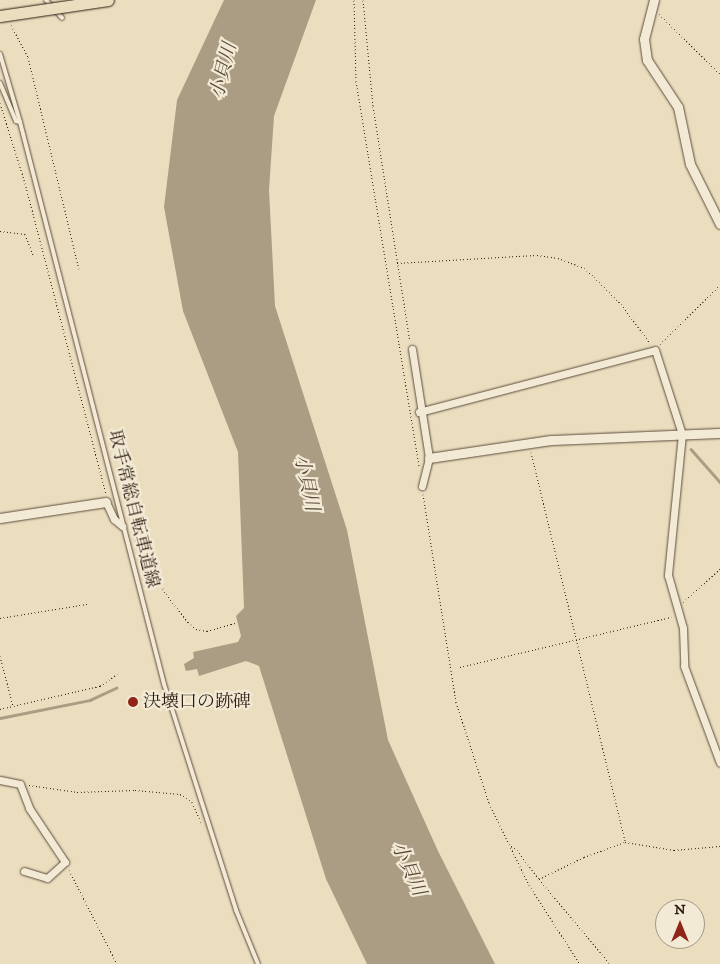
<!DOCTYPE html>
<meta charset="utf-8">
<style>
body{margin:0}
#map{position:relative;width:720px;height:964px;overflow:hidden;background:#ebdebf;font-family:"IM FELL DW Pica","Noto Serif JP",serif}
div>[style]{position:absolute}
.water>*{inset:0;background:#ab9c84}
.stream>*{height:2.5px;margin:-1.25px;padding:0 1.25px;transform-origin:1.25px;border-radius:1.25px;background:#ab9c84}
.path>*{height:1px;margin-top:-0.5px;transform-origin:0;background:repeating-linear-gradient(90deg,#2f1b10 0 1px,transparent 0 3.5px)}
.roads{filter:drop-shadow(0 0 1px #5e4c3c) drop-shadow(0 0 1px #5e4c3c)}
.service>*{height:4px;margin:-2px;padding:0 2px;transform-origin:2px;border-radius:2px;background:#f2ead5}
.minor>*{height:7px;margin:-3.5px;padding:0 3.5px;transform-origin:3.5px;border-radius:3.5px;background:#f2ead5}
.tertiary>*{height:9px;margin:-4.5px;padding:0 4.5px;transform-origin:4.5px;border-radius:4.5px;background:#f2ead5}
.bridges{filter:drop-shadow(0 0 1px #2f1b10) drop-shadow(0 0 1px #2f1b10)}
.primary-bridge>*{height:11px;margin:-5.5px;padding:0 5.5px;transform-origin:5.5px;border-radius:5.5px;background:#ebdebf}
.dots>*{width:14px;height:14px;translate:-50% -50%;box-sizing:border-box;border:2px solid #f2ead5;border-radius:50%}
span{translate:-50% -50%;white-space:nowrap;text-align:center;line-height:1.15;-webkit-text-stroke:4.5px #f2ead5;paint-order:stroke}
.street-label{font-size:18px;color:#2f1b10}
.poi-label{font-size:18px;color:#2f1b10}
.left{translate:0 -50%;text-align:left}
.water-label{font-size:19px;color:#5a4839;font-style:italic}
.north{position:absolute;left:655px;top:899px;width:50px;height:50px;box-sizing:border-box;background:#f2ead5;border:1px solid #a49786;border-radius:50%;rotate:0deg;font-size:14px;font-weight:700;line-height:20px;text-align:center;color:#2f1b10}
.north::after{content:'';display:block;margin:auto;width:18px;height:22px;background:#8f2418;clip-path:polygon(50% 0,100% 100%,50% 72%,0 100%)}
</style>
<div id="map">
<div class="water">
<i style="clip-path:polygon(224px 0,316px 0,274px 116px,269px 190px,275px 306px,347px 530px,388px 740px,438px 851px,495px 964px,367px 964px,326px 879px,259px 666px,246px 661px,199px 676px,197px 669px,186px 671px,185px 668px,184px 664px,194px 658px,193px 652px,238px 642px,241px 636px,236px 616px,244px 608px,238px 452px,183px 311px,164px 207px,177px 100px)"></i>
</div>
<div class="stream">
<i style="left:691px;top:449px;width:44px;rotate:48.7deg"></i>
<i style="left:0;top:718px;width:92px;rotate:-11.3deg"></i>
<i style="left:90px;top:700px;width:29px;rotate:-25deg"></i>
</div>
<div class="path">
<i style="left:354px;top:0;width:81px;rotate:88.6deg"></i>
<i style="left:356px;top:81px;width:390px;rotate:80.7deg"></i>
<i style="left:363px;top:0;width:106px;rotate:84.6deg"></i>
<i style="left:373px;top:106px;width:238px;rotate:81.1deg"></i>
<i style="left:659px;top:14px;width:86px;rotate:44.5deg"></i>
<i style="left:11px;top:25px;width:36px;rotate:62deg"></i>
<i style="left:28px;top:57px;width:218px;rotate:76.5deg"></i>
<i style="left:0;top:103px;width:84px;rotate:72.6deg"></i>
<i style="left:25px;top:183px;width:320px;rotate:75.4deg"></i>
<i style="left:0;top:231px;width:25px;rotate:7deg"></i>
<i style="left:25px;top:234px;width:22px;rotate:69deg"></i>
<i style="left:397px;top:263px;width:140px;rotate:-3.3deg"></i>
<i style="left:537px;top:255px;width:21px;rotate:8deg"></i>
<i style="left:558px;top:258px;width:28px;rotate:21deg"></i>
<i style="left:584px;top:268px;width:13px;rotate:42deg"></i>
<i style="left:594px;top:277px;width:38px;rotate:45deg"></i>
<i style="left:621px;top:304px;width:49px;rotate:53.4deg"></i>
<i style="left:660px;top:344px;width:84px;rotate:-44.5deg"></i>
<i style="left:531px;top:452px;width:401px;rotate:76.4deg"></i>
<i style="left:423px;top:494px;width:211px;rotate:81deg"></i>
<i style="left:456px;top:702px;width:106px;rotate:71.9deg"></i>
<i style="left:489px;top:803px;width:91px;rotate:64deg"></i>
<i style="left:529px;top:885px;width:94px;rotate:57.2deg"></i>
<i style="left:132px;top:533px;width:70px;rotate:60.9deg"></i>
<i style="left:166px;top:594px;width:36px;rotate:52deg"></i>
<i style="left:188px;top:622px;width:11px;rotate:41deg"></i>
<i style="left:196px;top:629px;width:11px;rotate:10deg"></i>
<i style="left:207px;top:631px;width:29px;rotate:-16deg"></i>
<i style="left:683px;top:602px;width:50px;rotate:-41.7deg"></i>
<i style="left:0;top:618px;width:88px;rotate:-9.1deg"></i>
<i style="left:0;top:656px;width:52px;rotate:75.4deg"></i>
<i style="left:460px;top:667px;width:217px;rotate:-13.3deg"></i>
<i style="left:0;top:709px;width:103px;rotate:-13deg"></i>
<i style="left:100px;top:686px;width:21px;rotate:-35deg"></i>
<i style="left:29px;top:785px;width:49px;rotate:8.3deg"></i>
<i style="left:77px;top:792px;width:58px;rotate:-2deg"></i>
<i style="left:135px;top:790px;width:45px;rotate:5.1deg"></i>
<i style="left:180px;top:794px;width:14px;rotate:34deg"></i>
<i style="left:192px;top:802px;width:22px;rotate:66deg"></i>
<i style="left:511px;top:846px;width:7px;rotate:34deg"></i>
<i style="left:517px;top:850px;width:36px;rotate:53deg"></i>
<i style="left:539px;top:879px;width:50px;rotate:-26.1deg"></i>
<i style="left:584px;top:857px;width:44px;rotate:-20.1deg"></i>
<i style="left:625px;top:842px;width:50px;rotate:9.3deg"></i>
<i style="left:674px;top:850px;width:46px;rotate:-5deg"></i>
<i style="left:69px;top:870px;width:106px;rotate:62.9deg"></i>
<i style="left:539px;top:879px;width:111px;rotate:50.1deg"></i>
</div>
<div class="roads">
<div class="service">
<i style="left:46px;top:0;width:24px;rotate:48deg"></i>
<i style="left:0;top:54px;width:71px;rotate:73.6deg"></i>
<i style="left:20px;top:122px;width:580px;rotate:75.63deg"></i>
<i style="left:164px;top:684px;width:237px;rotate:72.3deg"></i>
<i style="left:236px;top:910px;width:58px;rotate:67.8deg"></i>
<i style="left:0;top:83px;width:41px;rotate:67.2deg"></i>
<i style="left:16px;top:121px;width:4px;rotate:14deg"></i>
</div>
<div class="minor">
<i style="left:412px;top:349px;width:110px;rotate:81.1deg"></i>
<i style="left:429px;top:458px;width:29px;rotate:104deg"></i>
<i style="left:419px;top:412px;width:244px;rotate:-14.7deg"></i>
<i style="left:655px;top:350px;width:88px;rotate:72.2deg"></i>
<i style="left:682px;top:434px;width:142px;rotate:95.7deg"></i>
<i style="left:668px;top:575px;width:55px;rotate:74.2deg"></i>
<i style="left:683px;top:628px;width:38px;rotate:88deg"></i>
<i style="left:684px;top:666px;width:103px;rotate:69.6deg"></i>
<i style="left:106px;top:502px;width:19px;rotate:65deg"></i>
<i style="left:114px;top:519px;width:11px;rotate:41deg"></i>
<i style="left:0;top:780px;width:20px;rotate:11deg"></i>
<i style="left:20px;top:784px;width:26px;rotate:69deg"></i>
<i style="left:29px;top:808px;width:65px;rotate:56.3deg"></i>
<i style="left:65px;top:862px;width:24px;rotate:138deg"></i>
<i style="left:47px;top:878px;width:24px;rotate:-163deg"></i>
</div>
<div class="tertiary">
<i style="left:654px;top:0;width:40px;rotate:104.4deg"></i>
<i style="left:644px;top:39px;width:21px;rotate:82deg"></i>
<i style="left:647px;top:60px;width:56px;rotate:56.6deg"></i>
<i style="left:678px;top:107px;width:58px;rotate:78.1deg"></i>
<i style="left:690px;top:164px;width:67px;rotate:63.4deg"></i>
<i style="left:429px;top:458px;width:123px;rotate:-8.4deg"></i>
<i style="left:551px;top:440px;width:169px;rotate:-2.4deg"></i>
<i style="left:0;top:518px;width:107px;rotate:-8.6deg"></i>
</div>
</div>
<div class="bridges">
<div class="primary-bridge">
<i style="left:0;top:16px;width:109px;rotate:-8.4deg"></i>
</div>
</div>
<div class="dots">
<i style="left:133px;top:702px;background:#8f2418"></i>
</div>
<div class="street-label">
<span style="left:133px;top:509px;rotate:76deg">取手常総自転車道線</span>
</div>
<div class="poi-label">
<span class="left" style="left:143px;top:702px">決壊口の跡碑</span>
</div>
<div class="water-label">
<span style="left:224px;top:71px;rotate:-76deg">小貝川</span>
<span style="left:306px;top:483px;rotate:78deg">小貝川</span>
<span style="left:408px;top:869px;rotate:66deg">小貝川</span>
</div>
<div class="north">N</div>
</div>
